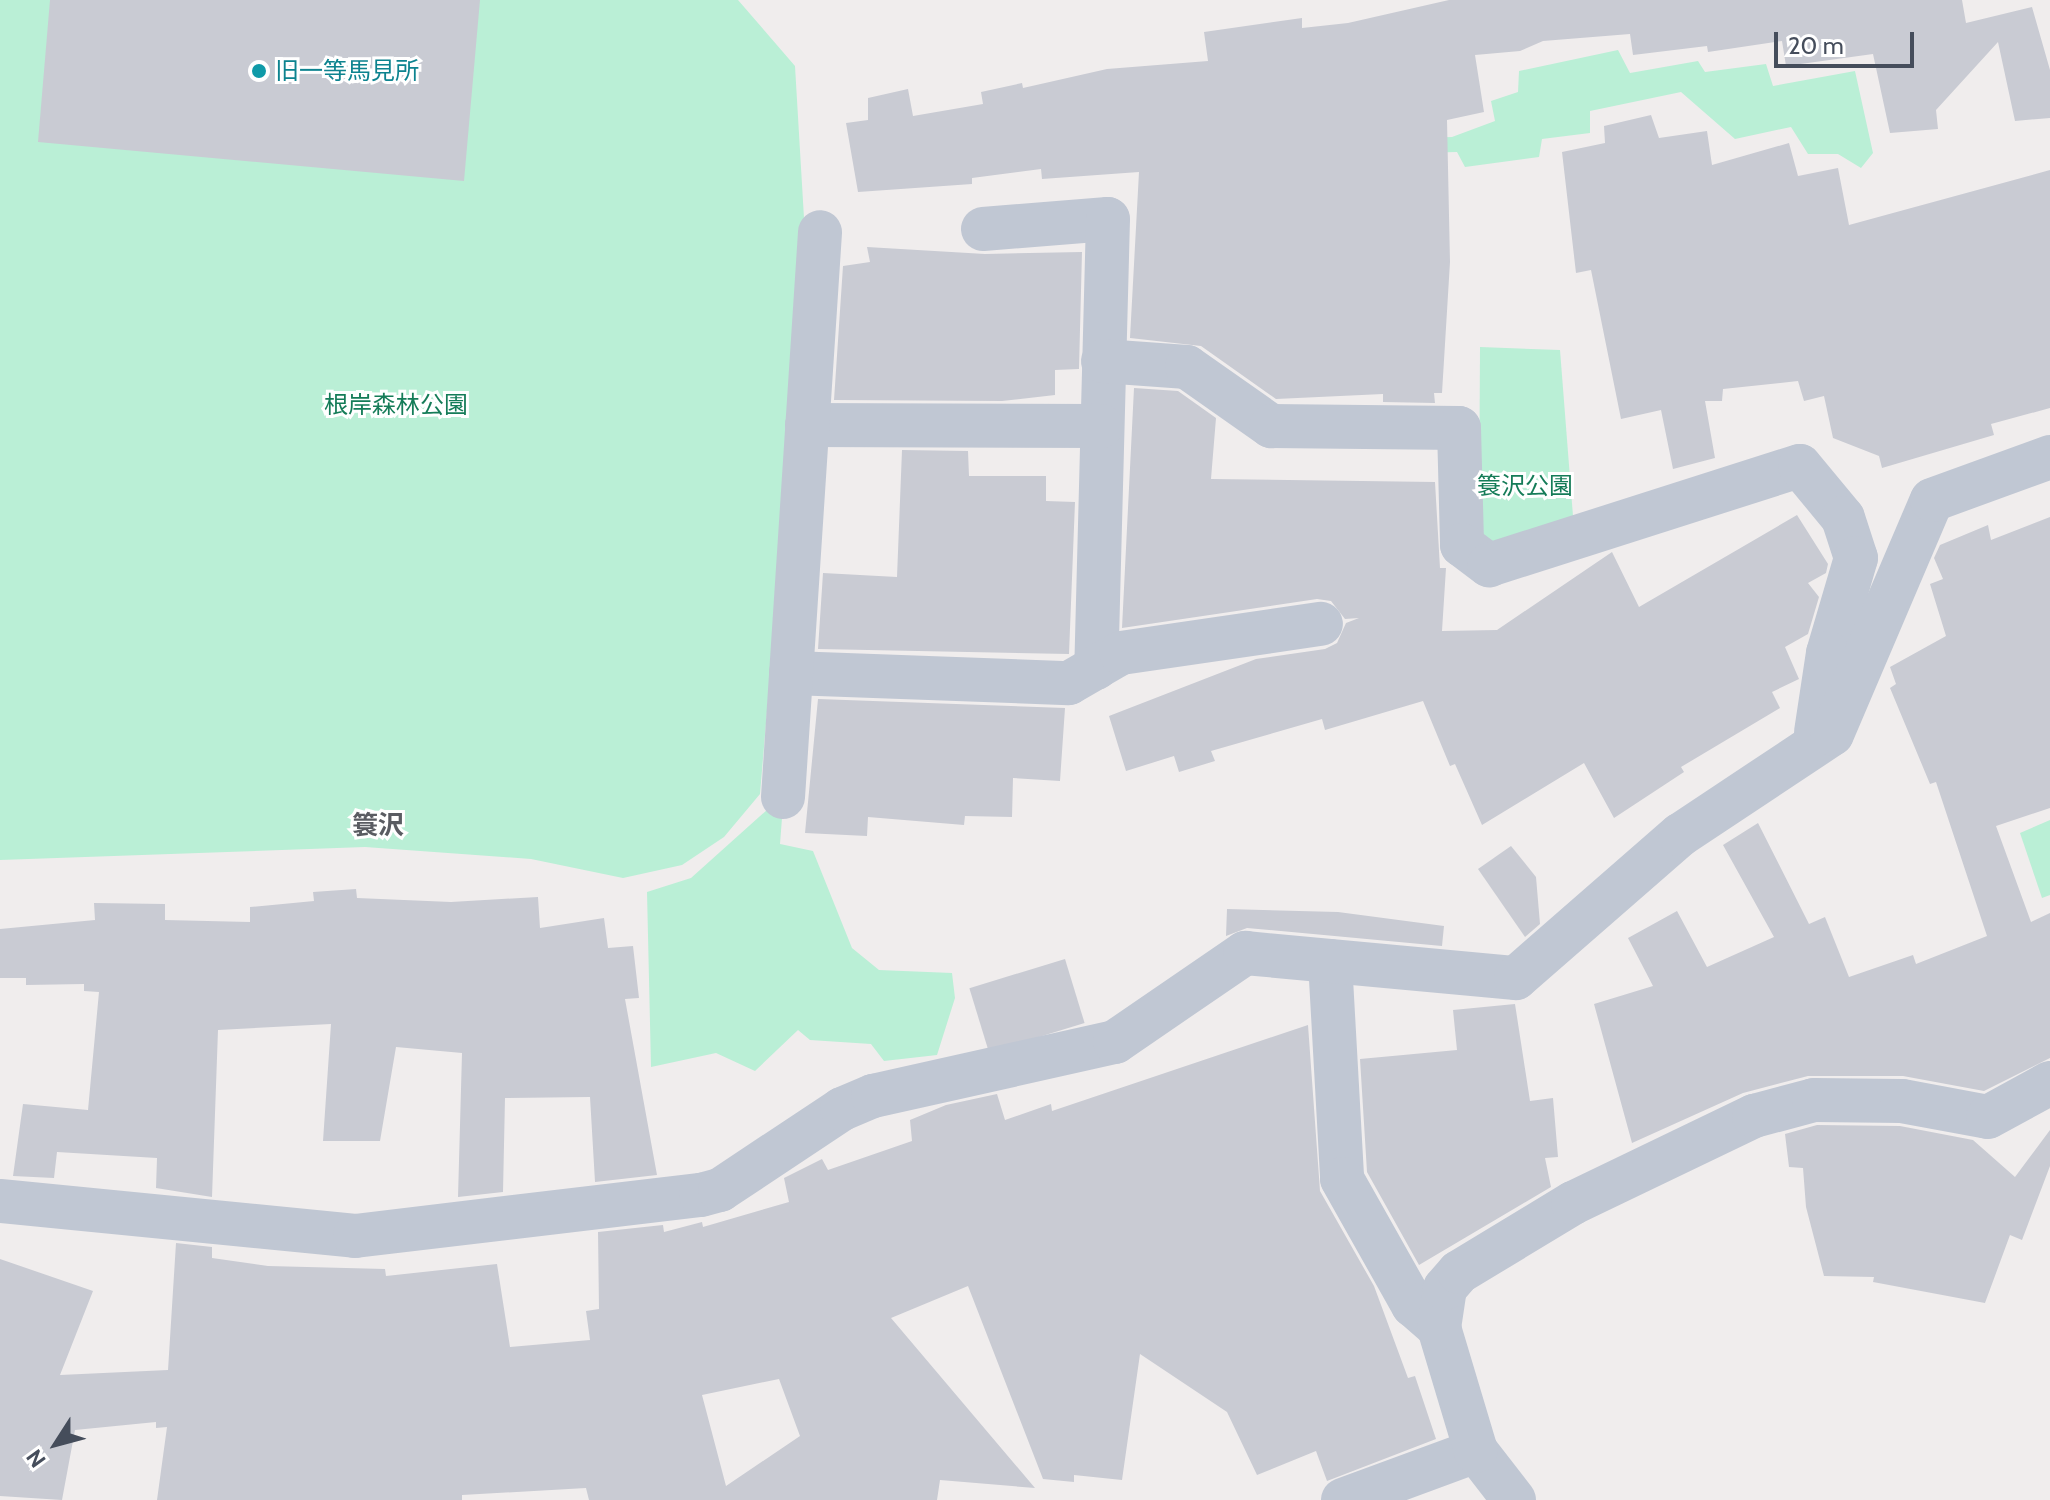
<!DOCTYPE html>
<meta charset="utf-8">
<style>
body{margin:0}
#map{position:relative;width:2050px;height:1500px;overflow:hidden;background:#f0eded;font-family:Cabin,"Noto Sans JP",sans-serif}
div>[style]{position:absolute}
.green>*{inset:0;background:#baefd6}
.building>*{inset:0;background:#c9cbd3;transform-origin:0 0}
.minor>*{height:44px;margin:-22px;padding:0 22px;transform-origin:22px;border-radius:22px;background:#c0c7d3}
.dots>*{width:22px;height:22px;translate:-50% -50%;box-sizing:border-box;border:4px solid #fff;border-radius:50%}
span{translate:-50% -50%;white-space:nowrap;text-align:center;line-height:1.15;-webkit-text-stroke:6px #fff;paint-order:stroke}
.culture-label{font-size:24px;color:#0d838f}
.left{translate:0 -50%;text-align:left}
.park-label{font-size:24px;color:#157c58}
.neighbourhood-label{font-size:26px;color:#5a5c62;font-weight:700}
.north{position:absolute;left:16px;top:1404px;width:80px;height:80px;-webkit-text-stroke:6px #fff;paint-order:stroke;rotate:234deg;font-size:22px;font-weight:700;line-height:32px;text-align:center;color:#454d5b}
.north::after{content:'';display:block;margin:auto;width:28px;height:36px;background:#454d5b;clip-path:polygon(50% 0,100% 100%,50% 72%,0 100%)}
.scale{position:absolute;left:1774px;top:32px;width:140px;height:36px;box-sizing:border-box;border:4px solid #454d5b;border-top:0;padding-left:10px;font-size:24px;line-height:28px;white-space:nowrap;color:#454d5b;-webkit-text-stroke:6px #fff;paint-order:stroke}
</style>
<div id="map">
<div class="green">
<i style="clip-path:polygon(0 0,738px 0,795px 66px,806px 252px,760px 794px,724px 837px,682px 865px,623px 878px,531px 859px,365px 847px,0 860px)"></i>
<i style="clip-path:polygon(1618px 50px,1630px 73px,1698px 61px,1705px 72px,1766px 64px,1773px 86px,1855px 71px,1873px 153px,1861px 168px,1838px 154px,1808px 154px,1791px 127px,1735px 139px,1681px 92px,1590px 111px,1590px 133px,1542px 139px,1539px 157px,1465px 167px,1457px 152px,1375px 154px,1374px 139px,1452px 137px,1495px 121px,1491px 101px,1518px 92px,1519px 71px)"></i>
<i style="clip-path:polygon(1480px 347px,1560px 350px,1573px 516px,1493px 548px,1479px 533px)"></i>
<i style="clip-path:polygon(768px 809px,782px 818px,780px 844px,813px 851px,852px 948px,879px 970px,952px 973px,955px 998px,937px 1055px,884px 1061px,871px 1044px,810px 1040px,798px 1030px,755px 1071px,716px 1053px,651px 1067px,647px 892px,691px 878px)"></i>
<i style="clip-path:polygon(2050px 820px,2050px 895px,2042px 898px,2020px 833px)"></i>
</div>
<div class="building">
<i style="clip-path:polygon(50px 0,480px 0,464px 181px,38px 142px)"></i>
<i style="clip-path:polygon(1449px 0,1962px 0,1966px 23px,2032px 7px,2050px 70px,2050px 118px,2015px 121px,1998px 42px,1936px 110px,1938px 129px,1890px 133px,1873px 54px,1786px 66px,1782px 41px,1708px 52px,1707px 46px,1633px 55px,1630px 34px,1543px 41px,1520px 51px,1475px 55px,1484px 112px,1447px 120px,1450px 262px,1442px 393px,1434px 393px,1435px 403px,1383px 402px,1383px 394px,1276px 399px,1201px 346px,1130px 338px,1139px 172px,1042px 179px,1041px 169px,972px 178px,972px 184px,858px 192px,846px 123px,868px 120px,868px 98px,908px 89px,913px 116px,983px 104px,981px 92px,1022px 83px,1023px 88px,1107px 69px,1208px 61px,1204px 32px,1302px 18px,1302px 28px,1348px 23px)"></i>
<i style="clip-path:polygon(1651px 115px,1659px 138px,1707px 131px,1712px 165px,1789px 143px,1798px 176px,1838px 168px,1849px 225px,2050px 170px,2050px 408px,1991px 424px,1994px 435px,1882px 468px,1879px 456px,1833px 438px,1824px 396px,1804px 401px,1798px 381px,1723px 389px,1722px 401px,1705px 401px,1715px 458px,1673px 469px,1661px 410px,1621px 419px,1591px 270px,1576px 273px,1562px 152px,1605px 143px,1604px 126px)"></i>
<i style="clip-path:polygon(867px 247px,985px 254px,1082px 252px,1079px 369px,1055px 370px,1055px 395px,1002px 401px,834px 400px,843px 266px,870px 262px)"></i>
<i style="clip-path:polygon(1134px 388px,1178px 391px,1216px 418px,1211px 479px,1435px 482px,1440px 568px,1446px 568px,1442px 631px,1497px 630px,1612px 552px,1639px 607px,1797px 515px,1828px 564px,1826px 573px,1808px 583px,1819px 597px,1808px 634px,1785px 647px,1799px 679px,1772px 692px,1780px 708px,1681px 767px,1684px 772px,1614px 818px,1584px 763px,1482px 825px,1455px 764px,1450px 766px,1423px 701px,1325px 730px,1322px 719px,1211px 751px,1215px 761px,1179px 772px,1174px 756px,1126px 771px,1109px 716px,1256px 659px,1325px 649px,1337px 643px,1346px 623px,1359px 618px,1345px 619px,1331px 601px,1317px 599px,1122px 628px)"></i>
<i style="clip-path:polygon(902px 450px,968px 451px,969px 476px,1046px 476px,1046px 501px,1075px 502px,1069px 654px,818px 649px,823px 573px,897px 577px)"></i>
<i style="clip-path:polygon(2050px 517px,2050px 808px,1996px 826px,2031px 922px,2050px 913px,2050px 1058px,1984px 1091px,1903px 1076px,1808px 1076px,1743px 1093px,1632px 1143px,1594px 1004px,1653px 986px,1628px 938px,1677px 911px,1707px 967px,1774px 937px,1723px 845px,1758px 823px,1809px 924px,1825px 917px,1849px 977px,1913px 955px,1916px 964px,1987px 936px,1936px 782px,1930px 784px,1890px 688px,1896px 684px,1890px 667px,1946px 636px,1930px 584px,1943px 579px,1934px 558px,1940px 545px,1988px 525px,1991px 540px)"></i>
<i style="clip-path:polygon(818px 699px,1065px 708px,1060px 781px,1013px 778px,1012px 817px,965px 816px,964px 825px,868px 817px,867px 836px,805px 833px)"></i>
<i style="clip-path:polygon(1511px 846px,1536px 877px,1540px 924px,1525px 937px,1478px 869px)"></i>
<i style="clip-path:polygon(356px 889px,357px 898px,451px 902px,538px 897px,540px 928px,604px 918px,608px 948px,633px 946px,639px 998px,625px 999px,657px 1175px,595px 1182px,590px 1097px,505px 1098px,503px 1192px,458px 1197px,462px 1053px,396px 1047px,380px 1141px,323px 1141px,331px 1024px,218px 1030px,212px 1197px,156px 1188px,157px 1158px,57px 1152px,54px 1178px,13px 1176px,23px 1104px,88px 1110px,99px 992px,84px 991px,84px 984px,26px 985px,26px 978px,0 978px,0 929px,95px 920px,94px 903px,165px 904px,165px 920px,250px 922px,250px 907px,314px 901px,313px 892px)"></i>
<i style="clip-path:polygon(1227px 909px,1338px 912px,1444px 926px,1442px 946px,1247px 928px,1226px 936px)"></i>
<i style="left:1065px;top:959px;width:67px;height:100px;rotate:73deg"></i>
<i style="clip-path:polygon(1515px 1004px,1530px 1101px,1553px 1098px,1558px 1157px,1545px 1158px,1551px 1187px,1419px 1265px,1367px 1172px,1360px 1059px,1457px 1050px,1453px 1010px)"></i>
<i style="clip-path:polygon(evenodd,1308px 1025px,1320px 1191px,1374px 1286px,1408px 1378px,1415px 1376px,1436px 1439px,1327px 1481px,1316px 1451px,1257px 1475px,1227px 1412px,1140px 1354px,1122px 1480px,1074px 1475px,1074px 1482px,1043px 1479px,968px 1286px,891px 1318px,1035px 1488px,940px 1480px,937px 1500px,589px 1500px,586px 1488px,462px 1495px,462px 1500px,157px 1500px,167px 1427px,156px 1428px,156px 1422px,75px 1430px,62px 1500px,0 1496px,0 1259px,93px 1291px,60px 1375px,168px 1370px,176px 1243px,212px 1247px,212px 1258px,268px 1266px,385px 1269px,386px 1276px,497px 1264px,510px 1347px,590px 1340px,586px 1311px,599px 1309px,598px 1232px,663px 1225px,664px 1232px,702px 1222px,703px 1227px,789px 1202px,784px 1178px,822px 1159px,828px 1170px,912px 1141px,910px 1120px,946px 1105px,997px 1094px,1005px 1120px,1051px 1104px,1052px 1111px,1308px 1025px,779px 1379px,800px 1436px,726px 1486px,702px 1395px,779px 1379px)"></i>
<i style="clip-path:polygon(1817px 1125px,1900px 1126px,1973px 1140px,2015px 1177px,2050px 1130px,2050px 1166px,2022px 1240px,2010px 1235px,1985px 1303px,1873px 1282px,1874px 1277px,1824px 1276px,1806px 1207px,1803px 1168px,1789px 1167px,1785px 1134px)"></i>
</div>
<div class="minor">
<i style="left:983px;top:229px;width:125px;rotate:-4.6deg"></i>
<i style="left:1108px;top:219px;width:449px;rotate:91.5deg"></i>
<i style="left:1103px;top:361px;width:84px;rotate:4.1deg"></i>
<i style="left:1187px;top:367px;width:103px;rotate:35.1deg"></i>
<i style="left:1271px;top:426px;width:188px;rotate:0.6deg"></i>
<i style="left:1459px;top:428px;width:117px;rotate:88.5deg"></i>
<i style="left:1462px;top:545px;width:34px;rotate:37deg"></i>
<i style="left:1489px;top:565px;width:326px;rotate:-17.7deg"></i>
<i style="left:1800px;top:466px;width:67px;rotate:50.4deg"></i>
<i style="left:1843px;top:518px;width:42px;rotate:72deg"></i>
<i style="left:1856px;top:558px;width:99px;rotate:106.4deg"></i>
<i style="left:1828px;top:653px;width:80px;rotate:98.6deg"></i>
<i style="left:807px;top:425px;width:294px;rotate:0.2deg"></i>
<i style="left:791px;top:673px;width:278px;rotate:2.1deg"></i>
<i style="left:1069px;top:683px;width:60px;rotate:-30deg"></i>
<i style="left:1121px;top:653px;width:202px;rotate:-8.3deg"></i>
<i style="left:783px;top:797px;width:566px;rotate:-86.25deg"></i>
<i style="left:1330px;top:961px;width:218px;rotate:86.8deg"></i>
<i style="left:1342px;top:1179px;width:145px;rotate:60.6deg"></i>
<i style="left:1413px;top:1305px;width:35px;rotate:41deg"></i>
<i style="left:0;top:1201px;width:357px;rotate:5.6deg"></i>
<i style="left:355px;top:1236px;width:348px;rotate:-6.8deg"></i>
<i style="left:701px;top:1195px;width:20px;rotate:-15deg"></i>
<i style="left:720px;top:1190px;width:146px;rotate:-33.6deg"></i>
<i style="left:842px;top:1109px;width:34px;rotate:-23deg"></i>
<i style="left:873px;top:1096px;width:248px;rotate:-12.6deg"></i>
<i style="left:1115px;top:1042px;width:158px;rotate:-34.4deg"></i>
<i style="left:1245px;top:953px;width:272px;rotate:5.3deg"></i>
<i style="left:1516px;top:978px;width:218px;rotate:-41.1deg"></i>
<i style="left:1680px;top:835px;width:182px;rotate:-33.6deg"></i>
<i style="left:1832px;top:734px;width:254px;rotate:-66.9deg"></i>
<i style="left:1932px;top:500px;width:126px;rotate:-20deg"></i>
<i style="left:1343px;top:1500px;width:142px;rotate:-20.2deg"></i>
<i style="left:1514px;top:1500px;width:62px;rotate:-127.8deg"></i>
<i style="left:1476px;top:1451px;width:128px;rotate:-106.7deg"></i>
<i style="left:1439px;top:1328px;width:40px;rotate:-81.5deg"></i>
<i style="left:1445px;top:1288px;width:21px;rotate:-49deg"></i>
<i style="left:1459px;top:1272px;width:133px;rotate:-31.2deg"></i>
<i style="left:1573px;top:1203px;width:201px;rotate:-25.7deg"></i>
<i style="left:1754px;top:1116px;width:62px;rotate:-14.9deg"></i>
<i style="left:1814px;top:1100px;width:88px;rotate:0.7deg"></i>
<i style="left:1902px;top:1101px;width:87px;rotate:10.5deg"></i>
<i style="left:1988px;top:1117px;width:71px;rotate:-28.7deg"></i>
</div>
<div class="dots">
<i style="left:259px;top:71px;background:#0f9aa8"></i>
</div>
<div class="culture-label">
<span class="left" style="left:275px;top:71px">旧一等馬見所</span>
</div>
<div class="park-label">
<span style="left:396px;top:405px">根岸森林公園</span>
<span style="left:1525px;top:486px">簑沢公園</span>
</div>
<div class="neighbourhood-label">
<span style="left:378px;top:826px">簑沢</span>
</div>
<div class="north">N</div>
<div class="scale">20 m</div>
</div>
